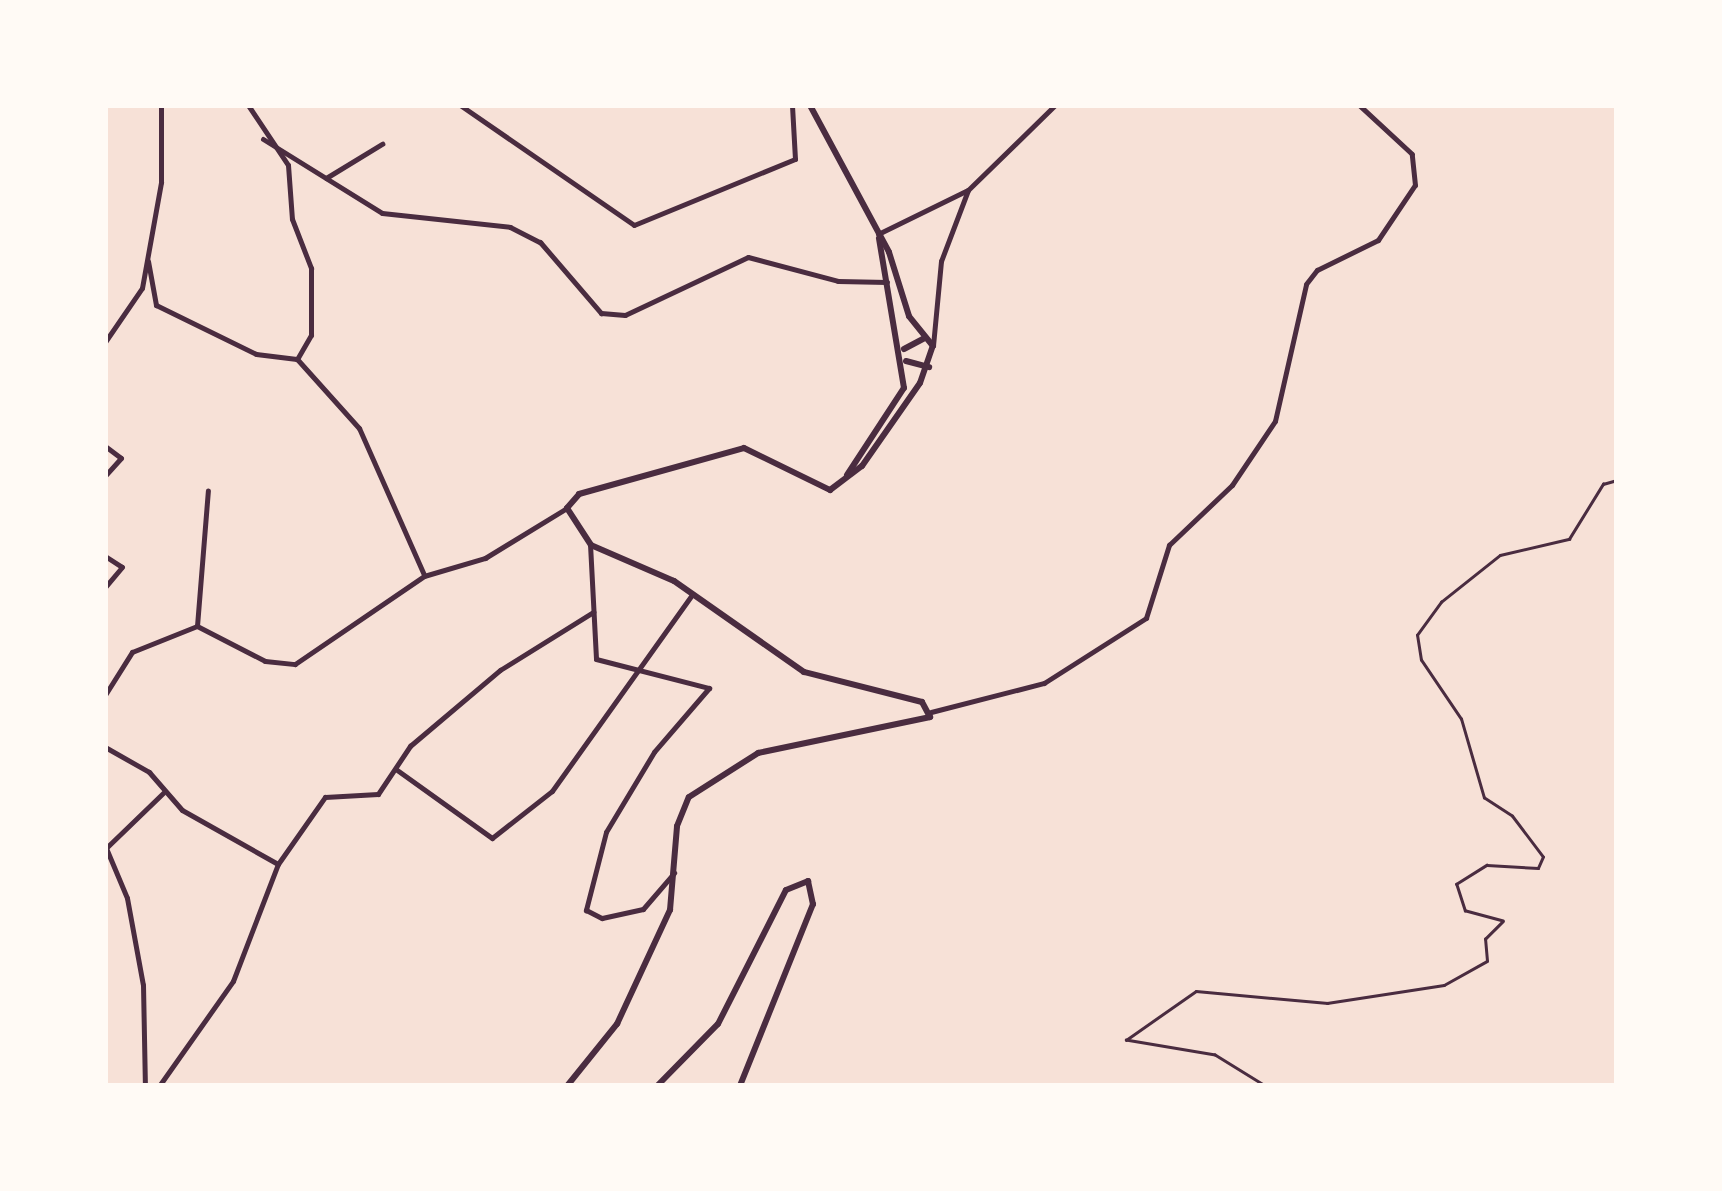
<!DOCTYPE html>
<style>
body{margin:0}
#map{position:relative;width:1722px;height:1191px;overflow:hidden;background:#f7e1d7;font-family:"PT Sans Narrow",sans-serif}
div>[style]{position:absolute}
.path>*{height:2.5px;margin:-1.25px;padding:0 1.25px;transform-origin:1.25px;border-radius:1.25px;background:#4a2c40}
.minor>*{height:5px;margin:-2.5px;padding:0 2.5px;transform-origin:2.5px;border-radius:2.5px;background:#4a2c40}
.tertiary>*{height:6px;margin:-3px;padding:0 3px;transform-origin:3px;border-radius:3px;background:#4a2c40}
span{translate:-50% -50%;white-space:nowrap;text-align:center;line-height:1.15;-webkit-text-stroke:10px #fffaf5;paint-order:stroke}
.frame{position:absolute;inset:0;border:108px solid #fffaf5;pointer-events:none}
</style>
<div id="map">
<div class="path">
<i style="left:1265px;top:1086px;width:59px;rotate:-148.2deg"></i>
<i style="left:1215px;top:1055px;width:90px;rotate:-170.4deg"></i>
<i style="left:1126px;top:1040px;width:85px;rotate:-35deg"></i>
<i style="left:1196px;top:991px;width:132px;rotate:5.2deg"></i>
<i style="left:1327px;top:1003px;width:118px;rotate:-8.7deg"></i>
<i style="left:1444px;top:985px;width:49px;rotate:-29.2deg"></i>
<i style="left:1487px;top:961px;width:22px;rotate:-95deg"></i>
<i style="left:1485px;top:939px;width:25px;rotate:-45deg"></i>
<i style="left:1503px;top:921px;width:39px;rotate:-165deg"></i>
<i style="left:1465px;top:911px;width:28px;rotate:-108deg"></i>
<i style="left:1456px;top:884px;width:36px;rotate:-32deg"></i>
<i style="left:1487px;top:865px;width:51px;rotate:3.4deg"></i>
<i style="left:1538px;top:868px;width:12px;rotate:-66deg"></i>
<i style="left:1543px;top:857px;width:51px;rotate:-127.1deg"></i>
<i style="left:1512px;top:816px;width:33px;rotate:-147deg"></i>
<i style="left:1484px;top:798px;width:82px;rotate:-106.2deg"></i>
<i style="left:1461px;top:719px;width:71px;rotate:-124.1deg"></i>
<i style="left:1421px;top:660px;width:25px;rotate:-99deg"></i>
<i style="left:1417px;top:635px;width:41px;rotate:-54deg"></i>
<i style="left:1441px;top:602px;width:75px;rotate:-38.5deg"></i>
<i style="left:1500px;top:555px;width:71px;rotate:-13.1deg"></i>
<i style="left:1569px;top:539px;width:65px;rotate:-58.3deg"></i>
<i style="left:1603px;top:484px;width:15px;rotate:-16deg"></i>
</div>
<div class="minor">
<i style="left:248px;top:105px;width:72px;rotate:56.3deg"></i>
<i style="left:288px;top:165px;width:54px;rotate:85.8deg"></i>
<i style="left:292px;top:219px;width:53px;rotate:68.8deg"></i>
<i style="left:311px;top:268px;width:67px;rotate:90deg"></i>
<i style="left:311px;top:335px;width:28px;rotate:120deg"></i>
<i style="left:460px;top:105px;width:211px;rotate:34.6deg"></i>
<i style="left:634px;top:225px;width:174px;rotate:-22.3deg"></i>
<i style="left:795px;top:159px;width:54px;rotate:-93.2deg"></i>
<i style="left:263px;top:139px;width:140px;rotate:31.9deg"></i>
<i style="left:382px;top:213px;width:129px;rotate:6.2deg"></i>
<i style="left:510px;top:227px;width:34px;rotate:27deg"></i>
<i style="left:540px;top:242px;width:94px;rotate:49.3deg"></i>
<i style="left:601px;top:313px;width:24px;rotate:5deg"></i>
<i style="left:625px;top:315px;width:136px;rotate:-25.2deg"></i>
<i style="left:748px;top:257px;width:93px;rotate:14.9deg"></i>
<i style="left:838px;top:281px;width:49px;rotate:1.2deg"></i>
<i style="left:326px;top:178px;width:66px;rotate:-31.3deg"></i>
<i style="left:968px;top:190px;width:122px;rotate:-44.3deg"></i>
<i style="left:878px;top:234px;width:100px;rotate:-26.1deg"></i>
<i style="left:968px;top:190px;width:76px;rotate:110.8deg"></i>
<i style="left:941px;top:261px;width:85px;rotate:95.4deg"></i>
<i style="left:148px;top:261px;width:45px;rotate:79.7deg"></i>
<i style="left:156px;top:305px;width:111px;rotate:26.1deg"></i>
<i style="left:256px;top:354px;width:41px;rotate:7deg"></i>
<i style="left:297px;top:359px;width:93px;rotate:48.1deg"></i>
<i style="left:359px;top:428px;width:161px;rotate:66.1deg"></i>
<i style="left:105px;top:342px;width:65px;rotate:-55.6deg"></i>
<i style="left:142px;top:288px;width:108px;rotate:-79.8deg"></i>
<i style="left:161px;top:182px;width:77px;rotate:-90deg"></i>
<i style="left:105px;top:446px;width:20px;rotate:37deg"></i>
<i style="left:121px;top:458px;width:24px;rotate:132deg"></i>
<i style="left:590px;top:544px;width:115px;rotate:87deg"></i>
<i style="left:596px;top:659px;width:117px;rotate:14.4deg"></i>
<i style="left:709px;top:688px;width:84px;rotate:130.7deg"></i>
<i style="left:654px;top:752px;width:93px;rotate:121deg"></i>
<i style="left:606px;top:832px;width:81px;rotate:104.4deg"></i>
<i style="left:586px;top:910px;width:18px;rotate:27deg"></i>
<i style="left:602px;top:918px;width:42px;rotate:-12.4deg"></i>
<i style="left:643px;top:909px;width:48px;rotate:-49.3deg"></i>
<i style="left:105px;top:556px;width:20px;rotate:33deg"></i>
<i style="left:122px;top:567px;width:26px;rotate:130deg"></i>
<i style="left:197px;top:626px;width:136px;rotate:-85.4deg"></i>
<i style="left:105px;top:695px;width:51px;rotate:-57.9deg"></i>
<i style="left:132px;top:652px;width:70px;rotate:-21.8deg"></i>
<i style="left:197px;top:626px;width:76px;rotate:27.2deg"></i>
<i style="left:265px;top:661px;width:30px;rotate:6deg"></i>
<i style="left:295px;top:664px;width:156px;rotate:-34.3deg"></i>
<i style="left:424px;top:576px;width:64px;rotate:-16.4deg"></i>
<i style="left:485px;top:558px;width:96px;rotate:-31.4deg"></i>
<i style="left:931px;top:712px;width:117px;rotate:-14.4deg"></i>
<i style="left:1044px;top:683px;width:121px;rotate:-32.5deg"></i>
<i style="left:1146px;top:618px;width:77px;rotate:-72.5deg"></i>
<i style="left:1169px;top:545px;width:87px;rotate:-43.6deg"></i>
<i style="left:1232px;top:485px;width:77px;rotate:-56.1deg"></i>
<i style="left:1275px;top:421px;width:140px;rotate:-77.2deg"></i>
<i style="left:1306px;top:284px;width:18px;rotate:-52deg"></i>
<i style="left:1317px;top:270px;width:68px;rotate:-26.2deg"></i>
<i style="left:1378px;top:240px;width:66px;rotate:-56.1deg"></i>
<i style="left:1415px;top:185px;width:31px;rotate:-96deg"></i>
<i style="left:1412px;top:154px;width:72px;rotate:-137.2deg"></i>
<i style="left:105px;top:747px;width:51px;rotate:29.6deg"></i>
<i style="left:149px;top:772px;width:50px;rotate:49deg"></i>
<i style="left:182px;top:810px;width:110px;rotate:29.4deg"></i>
<i style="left:397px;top:770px;width:117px;rotate:35.6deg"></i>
<i style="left:492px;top:838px;width:76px;rotate:-38.1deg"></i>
<i style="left:552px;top:791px;width:241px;rotate:-54.5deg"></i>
<i style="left:106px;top:848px;width:54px;rotate:67.2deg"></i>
<i style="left:127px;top:898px;width:88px;rotate:79.6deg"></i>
<i style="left:143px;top:985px;width:101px;rotate:88.9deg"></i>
<i style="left:105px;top:849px;width:81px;rotate:-44deg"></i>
<i style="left:159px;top:1086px;width:128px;rotate:-54.8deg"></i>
<i style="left:233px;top:981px;width:125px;rotate:-69deg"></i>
<i style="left:278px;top:864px;width:82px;rotate:-55deg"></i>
<i style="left:325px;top:797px;width:53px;rotate:-3.2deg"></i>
<i style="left:378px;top:794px;width:58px;rotate:-56.3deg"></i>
<i style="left:410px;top:746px;width:118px;rotate:-40.2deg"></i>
<i style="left:500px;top:670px;width:110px;rotate:-31.9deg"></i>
</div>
<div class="tertiary">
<i style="left:904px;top:349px;width:24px;rotate:-28deg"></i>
<i style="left:906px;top:361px;width:24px;rotate:15deg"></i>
<i style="left:847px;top:475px;width:104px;rotate:-56.8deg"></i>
<i style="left:904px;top:388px;width:152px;rotate:-99.5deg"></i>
<i style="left:567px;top:1086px;width:80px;rotate:-51.1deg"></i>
<i style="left:617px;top:1024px;width:126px;rotate:-65.1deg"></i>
<i style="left:670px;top:910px;width:84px;rotate:-85.2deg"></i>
<i style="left:677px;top:826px;width:31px;rotate:-68deg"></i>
<i style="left:689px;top:797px;width:82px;rotate:-32.5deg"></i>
<i style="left:758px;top:753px;width:176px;rotate:-11.8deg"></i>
<i style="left:930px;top:717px;width:17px;rotate:-118deg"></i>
<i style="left:922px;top:702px;width:122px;rotate:-165.7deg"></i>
<i style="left:804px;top:672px;width:159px;rotate:-145deg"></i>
<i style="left:674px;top:581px;width:90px;rotate:-156.6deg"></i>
<i style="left:591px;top:545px;width:44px;rotate:-123deg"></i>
<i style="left:567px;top:508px;width:18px;rotate:-49deg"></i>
<i style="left:579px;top:494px;width:171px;rotate:-15.6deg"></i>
<i style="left:744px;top:448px;width:96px;rotate:26deg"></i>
<i style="left:830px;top:490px;width:40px;rotate:-37deg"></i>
<i style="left:862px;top:466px;width:101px;rotate:-55.1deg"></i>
<i style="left:920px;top:383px;width:39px;rotate:-71deg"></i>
<i style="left:933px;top:346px;width:38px;rotate:-129deg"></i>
<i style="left:909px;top:316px;width:67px;rotate:-107.4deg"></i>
<i style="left:889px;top:252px;width:167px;rotate:-118.3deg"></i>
<i style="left:657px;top:1086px;width:87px;rotate:-45.5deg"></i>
<i style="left:718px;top:1024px;width:150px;rotate:-63.1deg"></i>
<i style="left:786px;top:890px;width:24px;rotate:-22deg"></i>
<i style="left:808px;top:881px;width:24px;rotate:78deg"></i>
<i style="left:813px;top:904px;width:196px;rotate:111.9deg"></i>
</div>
<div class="frame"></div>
</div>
